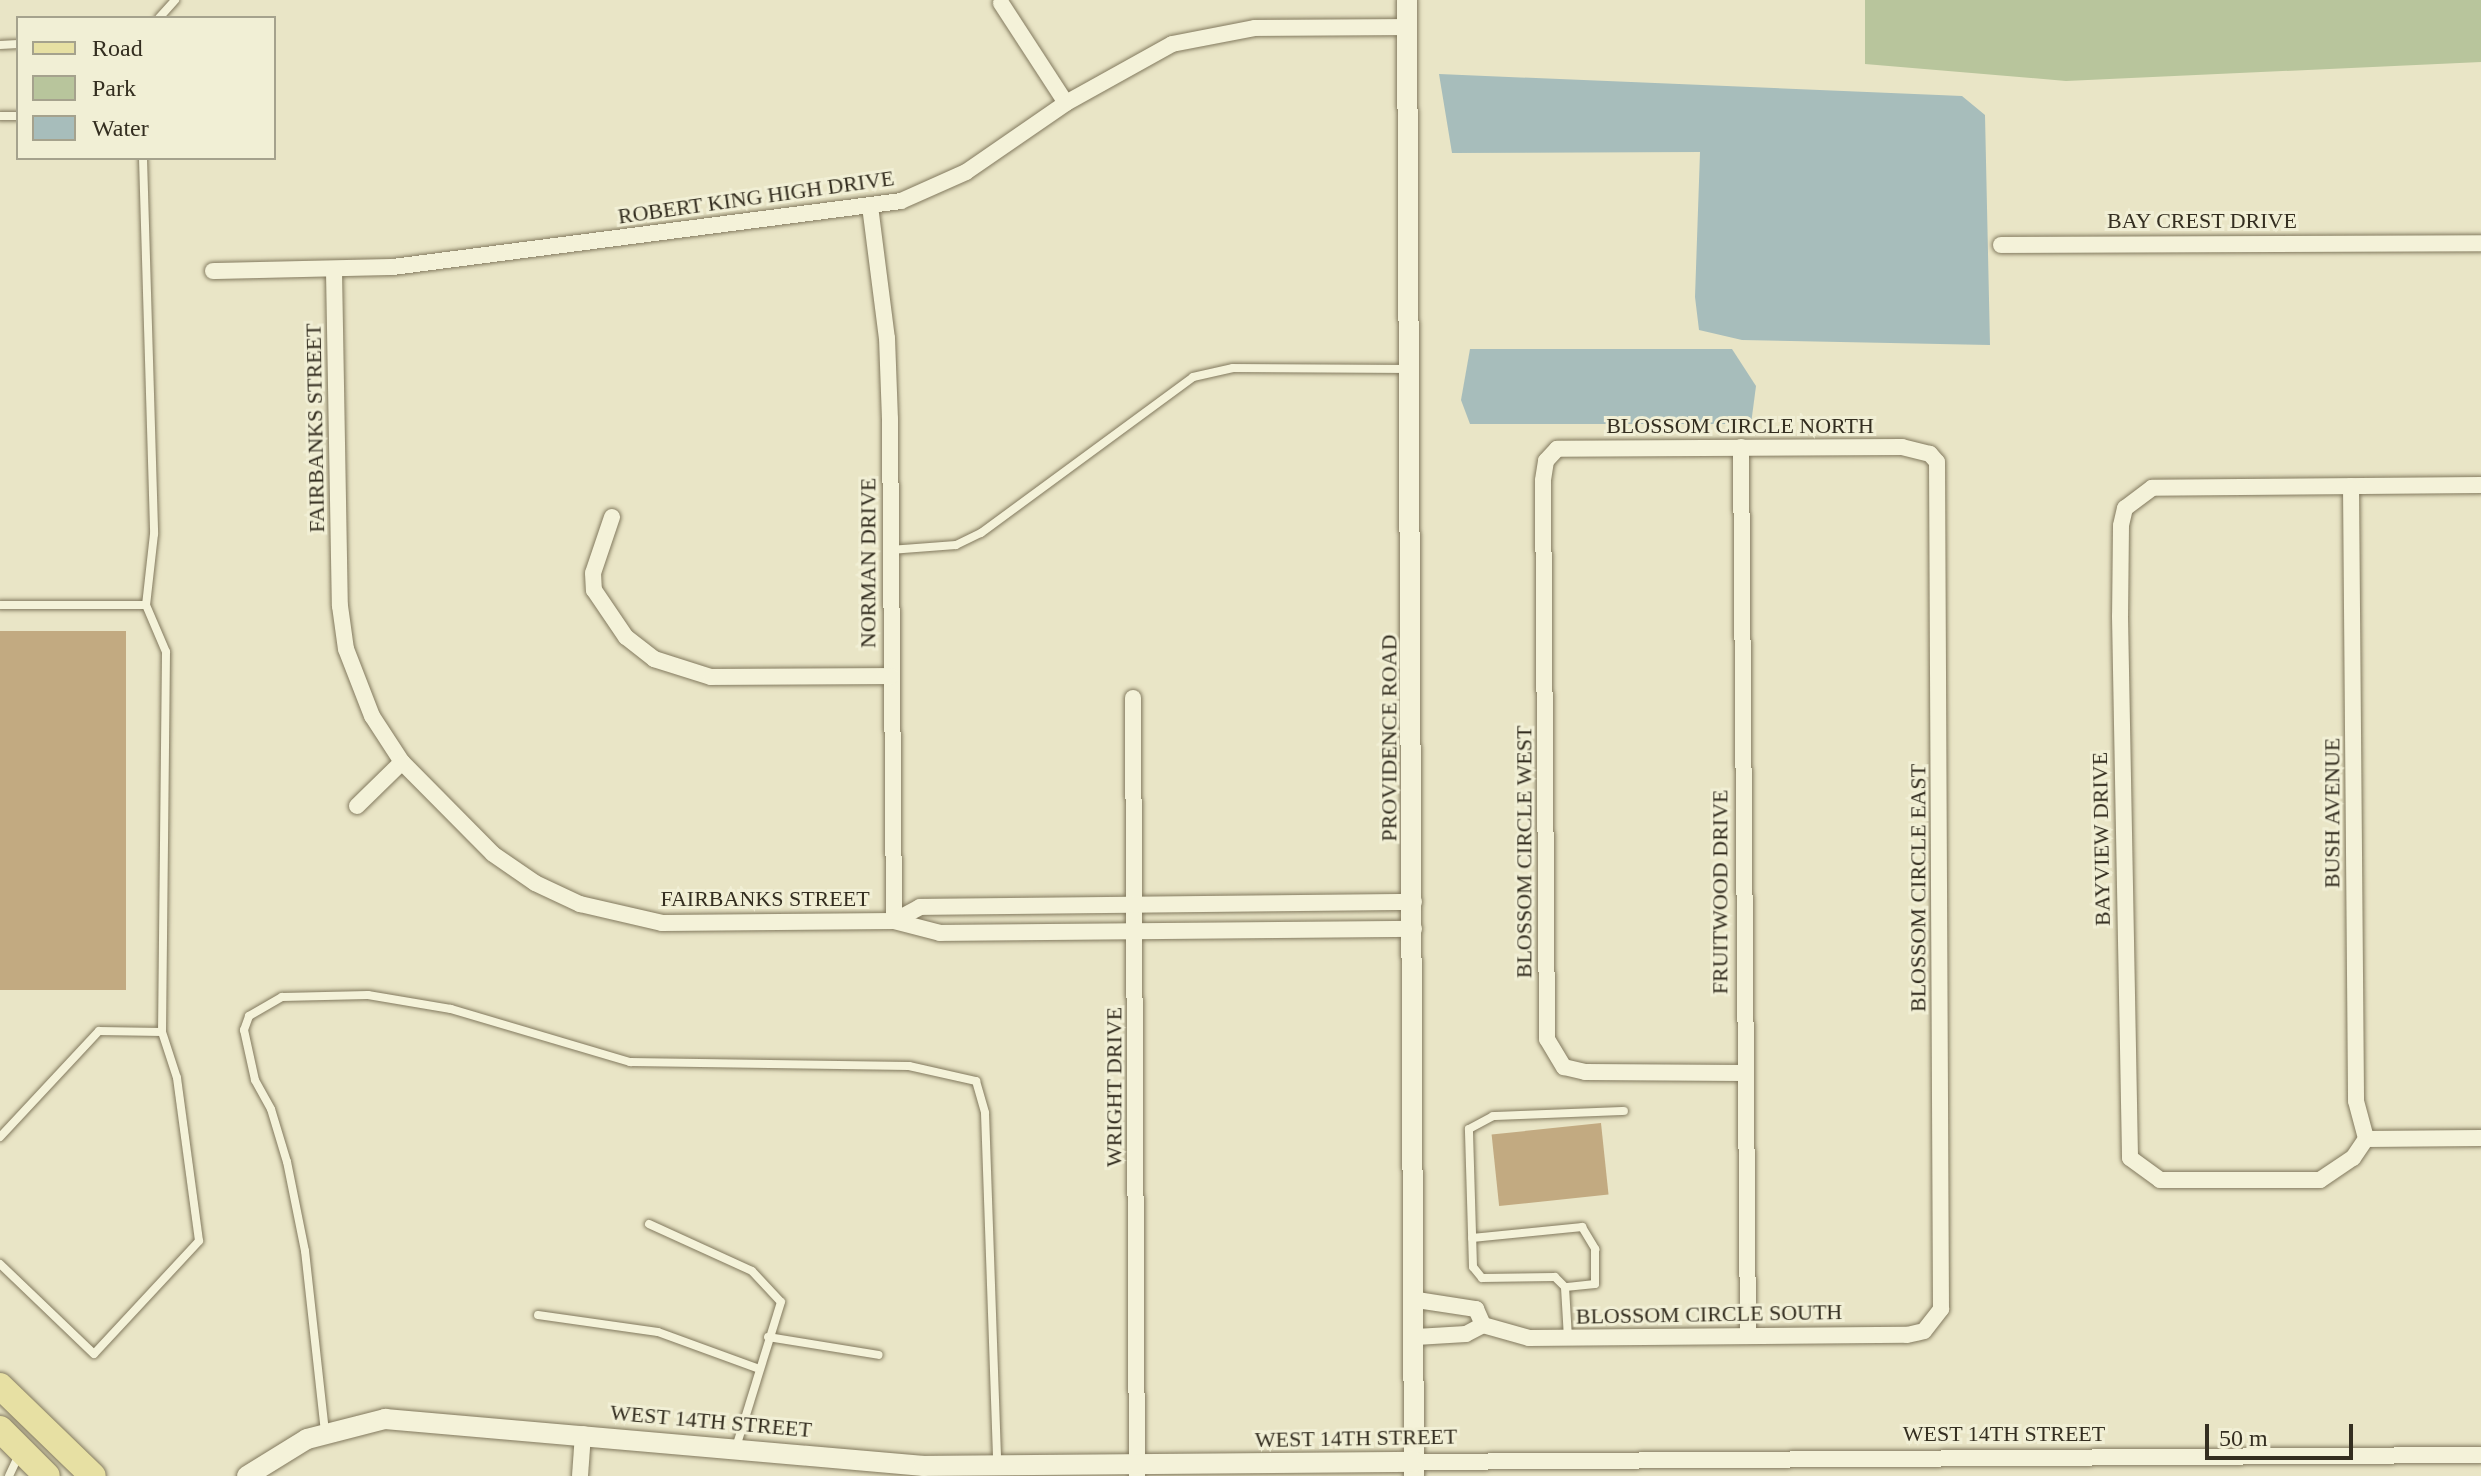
<!DOCTYPE html>
<style>
body{margin:0}
#map{position:relative;width:2481px;height:1476px;overflow:hidden;background:#e9e5c6;font-family:"Times New Roman",serif}
div>[style]{position:absolute}
.green>*{inset:0;background:#b8c59c}
.water>*{inset:0;background:#a7bdbb}
.building>*{inset:0;background:#c2aa81;transform-origin:0 0}
.roads{filter:drop-shadow(0 0 2px #82795e) drop-shadow(0 0 2px #82795e)}
.service>*{height:8px;margin:-4px;padding:0 4px;transform-origin:4px;border-radius:4px;background:#f4f2d9}
.minor>*{height:16px;margin:-8px;padding:0 8px;transform-origin:8px;border-radius:8px;background:#f4f2d9}
.tertiary>*{height:20px;margin:-10px;padding:0 10px;transform-origin:10px;border-radius:10px;background:#f4f2d9}
.primary>*{height:26px;margin:-13px;padding:0 13px;transform-origin:13px;border-radius:13px;background:#e7e0a3}
span{translate:-50% -50%;white-space:nowrap;text-align:center;line-height:1.15;-webkit-text-stroke:6px #f1efd5;paint-order:stroke}
.street-label{font-size:22px;color:#342e20}
.legend{position:absolute;left:16px;top:16px;width:260px;height:144px;box-sizing:border-box;background:#f1efd5;border:2px solid #a5a28d;margin:0;padding:10px 14px;list-style:none;font-size:24px;color:#342e20}
.legend li{display:flex;align-items:center;gap:16px;height:40px}
.legend b{width:40px;border:2px solid #a5a28d}
.scale{position:absolute;left:2205px;top:1424px;width:148px;height:36px;box-sizing:border-box;border:4px solid #342e20;border-top:0;padding-left:10px;font-size:24px;line-height:28px;white-space:nowrap;color:#342e20;-webkit-text-stroke:6px #f1efd5;paint-order:stroke}
</style>
<div id="map">
<div class="green">
<i style="clip-path:polygon(1865px 0,2481px 0,2481px 62px,2066px 81px,1865px 64px)"></i>
</div>
<div class="water">
<i style="clip-path:polygon(1439px 74px,1962px 96px,1985px 115px,1990px 345px,1742px 340px,1699px 330px,1695px 297px,1700px 152px,1452px 153px)"></i>
<i style="clip-path:polygon(1470px 349px,1732px 349px,1756px 386px,1751px 424px,1470px 424px,1461px 400px)"></i>
</div>
<div class="building">
<i style="left:0;top:631px;width:126px;height:359px"></i>
<i style="left:1601px;top:1123px;width:72px;height:110px;rotate:84deg"></i>
</div>
<div class="roads">
<div class="service">
<i style="left:159px;top:18px;width:24px;rotate:-48deg"></i>
<i style="left:0;top:45px;width:18px;rotate:-3deg"></i>
<i style="left:0;top:116px;width:18px"></i>
<i style="left:143px;top:158px;width:376px;rotate:88.3deg"></i>
<i style="left:154px;top:534px;width:71px;rotate:96.4deg"></i>
<i style="left:890px;top:550px;width:66px;rotate:-4.3deg"></i>
<i style="left:956px;top:545px;width:28px;rotate:-26deg"></i>
<i style="left:981px;top:533px;width:263px;rotate:-36.3deg"></i>
<i style="left:1193px;top:377px;width:41px;rotate:-12.7deg"></i>
<i style="left:1233px;top:368px;width:176px;rotate:0.3deg"></i>
<i style="left:0;top:605px;width:146px"></i>
<i style="left:146px;top:605px;width:51px;rotate:66.9deg"></i>
<i style="left:166px;top:652px;width:380px;rotate:90.6deg"></i>
<i style="left:162px;top:1032px;width:48px;rotate:71.9deg"></i>
<i style="left:177px;top:1078px;width:164px;rotate:82.3deg"></i>
<i style="left:199px;top:1241px;width:154px;rotate:132.9deg"></i>
<i style="left:94px;top:1354px;width:130px;rotate:-136.2deg"></i>
<i style="left:0;top:1137px;width:145px;rotate:-47deg"></i>
<i style="left:99px;top:1031px;width:63px;rotate:0.9deg"></i>
<i style="left:649px;top:1224px;width:113px;rotate:24.5deg"></i>
<i style="left:752px;top:1271px;width:42px;rotate:46.9deg"></i>
<i style="left:781px;top:1302px;width:152px;rotate:107.2deg"></i>
<i style="left:1472px;top:1238px;width:111px;rotate:-5.7deg"></i>
<i style="left:1582px;top:1227px;width:26px;rotate:59deg"></i>
<i style="left:1595px;top:1249px;width:35px;rotate:90deg"></i>
<i style="left:1595px;top:1284px;width:30px;rotate:174deg"></i>
<i style="left:538px;top:1315px;width:121px;rotate:8.1deg"></i>
<i style="left:658px;top:1332px;width:105px;rotate:20deg"></i>
<i style="left:768px;top:1337px;width:112px;rotate:9.2deg"></i>
<i style="left:1568px;top:1338px;width:51px;rotate:-93.4deg"></i>
<i style="left:1565px;top:1287px;width:14px;rotate:-135deg"></i>
<i style="left:1555px;top:1277px;width:73px;rotate:179.2deg"></i>
<i style="left:1482px;top:1278px;width:14px;rotate:-129deg"></i>
<i style="left:1473px;top:1267px;width:138px;rotate:-91.7deg"></i>
<i style="left:1469px;top:1129px;width:27px;rotate:-28deg"></i>
<i style="left:1493px;top:1116px;width:131px;rotate:-2.2deg"></i>
<i style="left:325px;top:1432px;width:182px;rotate:-96.3deg"></i>
<i style="left:305px;top:1251px;width:91px;rotate:-101.4deg"></i>
<i style="left:287px;top:1162px;width:55px;rotate:-106.8deg"></i>
<i style="left:271px;top:1109px;width:33px;rotate:-119deg"></i>
<i style="left:255px;top:1080px;width:51px;rotate:-102.4deg"></i>
<i style="left:244px;top:1030px;width:15px;rotate:-70deg"></i>
<i style="left:249px;top:1016px;width:38px;rotate:-30deg"></i>
<i style="left:282px;top:997px;width:86px;rotate:-1.3deg"></i>
<i style="left:368px;top:995px;width:84px;rotate:9.6deg"></i>
<i style="left:451px;top:1009px;width:187px;rotate:16.5deg"></i>
<i style="left:630px;top:1062px;width:279px;rotate:0.8deg"></i>
<i style="left:909px;top:1066px;width:69px;rotate:12.6deg"></i>
<i style="left:976px;top:1081px;width:33px;rotate:74deg"></i>
<i style="left:985px;top:1113px;width:352px;rotate:88deg"></i>
<i style="left:9px;top:1476px;width:23px;rotate:-65deg"></i>
</div>
<div class="minor">
<i style="left:1001px;top:3px;width:119px;rotate:57deg"></i>
<i style="left:870px;top:206px;width:133px;rotate:82.7deg"></i>
<i style="left:887px;top:338px;width:81px;rotate:87.9deg"></i>
<i style="left:890px;top:419px;width:502px;rotate:89.54deg"></i>
<i style="left:2001px;top:245px;width:480px;rotate:-0.2deg"></i>
<i style="left:213px;top:271px;width:180px;rotate:-1.3deg"></i>
<i style="left:393px;top:267px;width:512px;rotate:-7.4deg"></i>
<i style="left:901px;top:201px;width:71px;rotate:-24deg"></i>
<i style="left:966px;top:172px;width:121px;rotate:-34.6deg"></i>
<i style="left:1066px;top:103px;width:121px;rotate:-29.1deg"></i>
<i style="left:1172px;top:44px;width:85px;rotate:-10.9deg"></i>
<i style="left:1255px;top:28px;width:152px;rotate:-0.4deg"></i>
<i style="left:334px;top:271px;width:335px;rotate:89deg"></i>
<i style="left:340px;top:606px;width:43px;rotate:82.1deg"></i>
<i style="left:346px;top:649px;width:72px;rotate:68.8deg"></i>
<i style="left:372px;top:716px;width:55px;rotate:56.9deg"></i>
<i style="left:402px;top:762px;width:129px;rotate:45.3deg"></i>
<i style="left:493px;top:854px;width:51px;rotate:34.6deg"></i>
<i style="left:535px;top:883px;width:50px;rotate:25deg"></i>
<i style="left:580px;top:904px;width:84px;rotate:13deg"></i>
<i style="left:662px;top:923px;width:232px;rotate:-0.5deg"></i>
<i style="left:894px;top:921px;width:48px;rotate:14.6deg"></i>
<i style="left:940px;top:933px;width:474px;rotate:-0.5deg"></i>
<i style="left:1741px;top:447px;width:888px;rotate:89.55deg"></i>
<i style="left:2481px;top:485px;width:329px;rotate:179.5deg"></i>
<i style="left:2152px;top:488px;width:34px;rotate:143deg"></i>
<i style="left:2125px;top:508px;width:18px;rotate:103deg"></i>
<i style="left:2121px;top:526px;width:90px;rotate:90.6deg"></i>
<i style="left:2120px;top:616px;width:542px;rotate:88.94deg"></i>
<i style="left:2130px;top:1158px;width:37px;rotate:36deg"></i>
<i style="left:2160px;top:1180px;width:160px"></i>
<i style="left:2320px;top:1180px;width:40px;rotate:-34deg"></i>
<i style="left:2353px;top:1158px;width:23px;rotate:-56deg"></i>
<i style="left:2366px;top:1139px;width:115px;rotate:-0.5deg"></i>
<i style="left:2351px;top:486px;width:615px;rotate:89.53deg"></i>
<i style="left:2356px;top:1101px;width:39px;rotate:75deg"></i>
<i style="left:612px;top:517px;width:59px;rotate:108.7deg"></i>
<i style="left:593px;top:573px;width:17px;rotate:87deg"></i>
<i style="left:594px;top:590px;width:57px;rotate:55.8deg"></i>
<i style="left:626px;top:637px;width:36px;rotate:38deg"></i>
<i style="left:654px;top:659px;width:60px;rotate:17.5deg"></i>
<i style="left:711px;top:677px;width:180px;rotate:-0.3deg"></i>
<i style="left:1133px;top:698px;width:778px;rotate:89.71deg"></i>
<i style="left:357px;top:806px;width:63px;rotate:-44.4deg"></i>
<i style="left:894px;top:921px;width:30px;rotate:-28deg"></i>
<i style="left:920px;top:907px;width:494px;rotate:-0.6deg"></i>
<i style="left:1417px;top:1300px;width:60px;rotate:8.7deg"></i>
<i style="left:1476px;top:1309px;width:17px;rotate:66deg"></i>
<i style="left:1416px;top:1337px;width:50px;rotate:-3.4deg"></i>
<i style="left:1466px;top:1334px;width:19px;rotate:-28deg"></i>
<i style="left:1483px;top:1325px;width:48px;rotate:15.8deg"></i>
<i style="left:1529px;top:1338px;width:378px;rotate:-0.5deg"></i>
<i style="left:1907px;top:1335px;width:17px;rotate:-13deg"></i>
<i style="left:1924px;top:1331px;width:28px;rotate:-52deg"></i>
<i style="left:1941px;top:1309px;width:847px;rotate:-90.27deg"></i>
<i style="left:1937px;top:462px;width:11px;rotate:-131deg"></i>
<i style="left:1930px;top:454px;width:29px;rotate:-166deg"></i>
<i style="left:1902px;top:447px;width:345px;rotate:179.7deg"></i>
<i style="left:1557px;top:449px;width:16px;rotate:133deg"></i>
<i style="left:1546px;top:461px;width:20px;rotate:99deg"></i>
<i style="left:1543px;top:481px;width:558px;rotate:89.59deg"></i>
<i style="left:1547px;top:1039px;width:33px;rotate:59deg"></i>
<i style="left:1564px;top:1067px;width:22px;rotate:13deg"></i>
<i style="left:1585px;top:1072px;width:159px;rotate:0.4deg"></i>
<i style="left:1414px;top:1462px;width:1067px;rotate:-0.38deg"></i>
<i style="left:580px;top:1476px;width:42px;rotate:-85.9deg"></i>
</div>
<div class="tertiary">
<i style="left:1407px;top:0;width:1476px;rotate:89.73deg"></i>
<i style="left:247px;top:1476px;width:70px;rotate:-31.7deg"></i>
<i style="left:307px;top:1439px;width:81px;rotate:-14.4deg"></i>
<i style="left:385px;top:1419px;width:541px;rotate:4.98deg"></i>
<i style="left:924px;top:1466px;width:490px;rotate:-0.5deg"></i>
</div>
<div class="primary">
<i style="left:0;top:1386px;width:129px;rotate:44.1deg"></i>
<i style="left:0;top:1429px;width:66px;rotate:45deg"></i>
</div>
</div>
<div class="street-label">
<span style="left:756px;top:197px;rotate:-8deg">ROBERT KING HIGH DRIVE</span>
<span style="left:2202px;top:221px">BAY CREST DRIVE</span>
<span style="left:1740px;top:426px">BLOSSOM CIRCLE NORTH</span>
<span style="left:315px;top:428px;rotate:-91deg">FAIRBANKS STREET</span>
<span style="left:868px;top:563px;rotate:-90deg">NORMAN DRIVE</span>
<span style="left:1389px;top:738px;rotate:-90deg">PROVIDENCE ROAD</span>
<span style="left:2332px;top:813px;rotate:-90deg">BUSH AVENUE</span>
<span style="left:2101px;top:839px;rotate:-91deg">BAYVIEW DRIVE</span>
<span style="left:1524px;top:852px;rotate:-90deg">BLOSSOM CIRCLE WEST</span>
<span style="left:1918px;top:888px;rotate:-90deg">BLOSSOM CIRCLE EAST</span>
<span style="left:1720px;top:892px;rotate:-90deg">FRUITWOOD DRIVE</span>
<span style="left:765px;top:899px">FAIRBANKS STREET</span>
<span style="left:1114px;top:1087px;rotate:-90deg">WRIGHT DRIVE</span>
<span style="left:1709px;top:1314px;rotate:-1deg">BLOSSOM CIRCLE SOUTH</span>
<span style="left:711px;top:1421px;rotate:5deg">WEST 14TH STREET</span>
<span style="left:2004px;top:1434px">WEST 14TH STREET</span>
<span style="left:1356px;top:1438px;rotate:-1deg">WEST 14TH STREET</span>
</div>
<ul class="legend">
<li><b style="height:10px;background:#e7e0a3"></b>Road</li>
<li><b style="height:22px;background:#b8c59c"></b>Park</li>
<li><b style="height:22px;background:#a7bdbb"></b>Water</li>
</ul>
<div class="scale">50 m</div>
</div>
